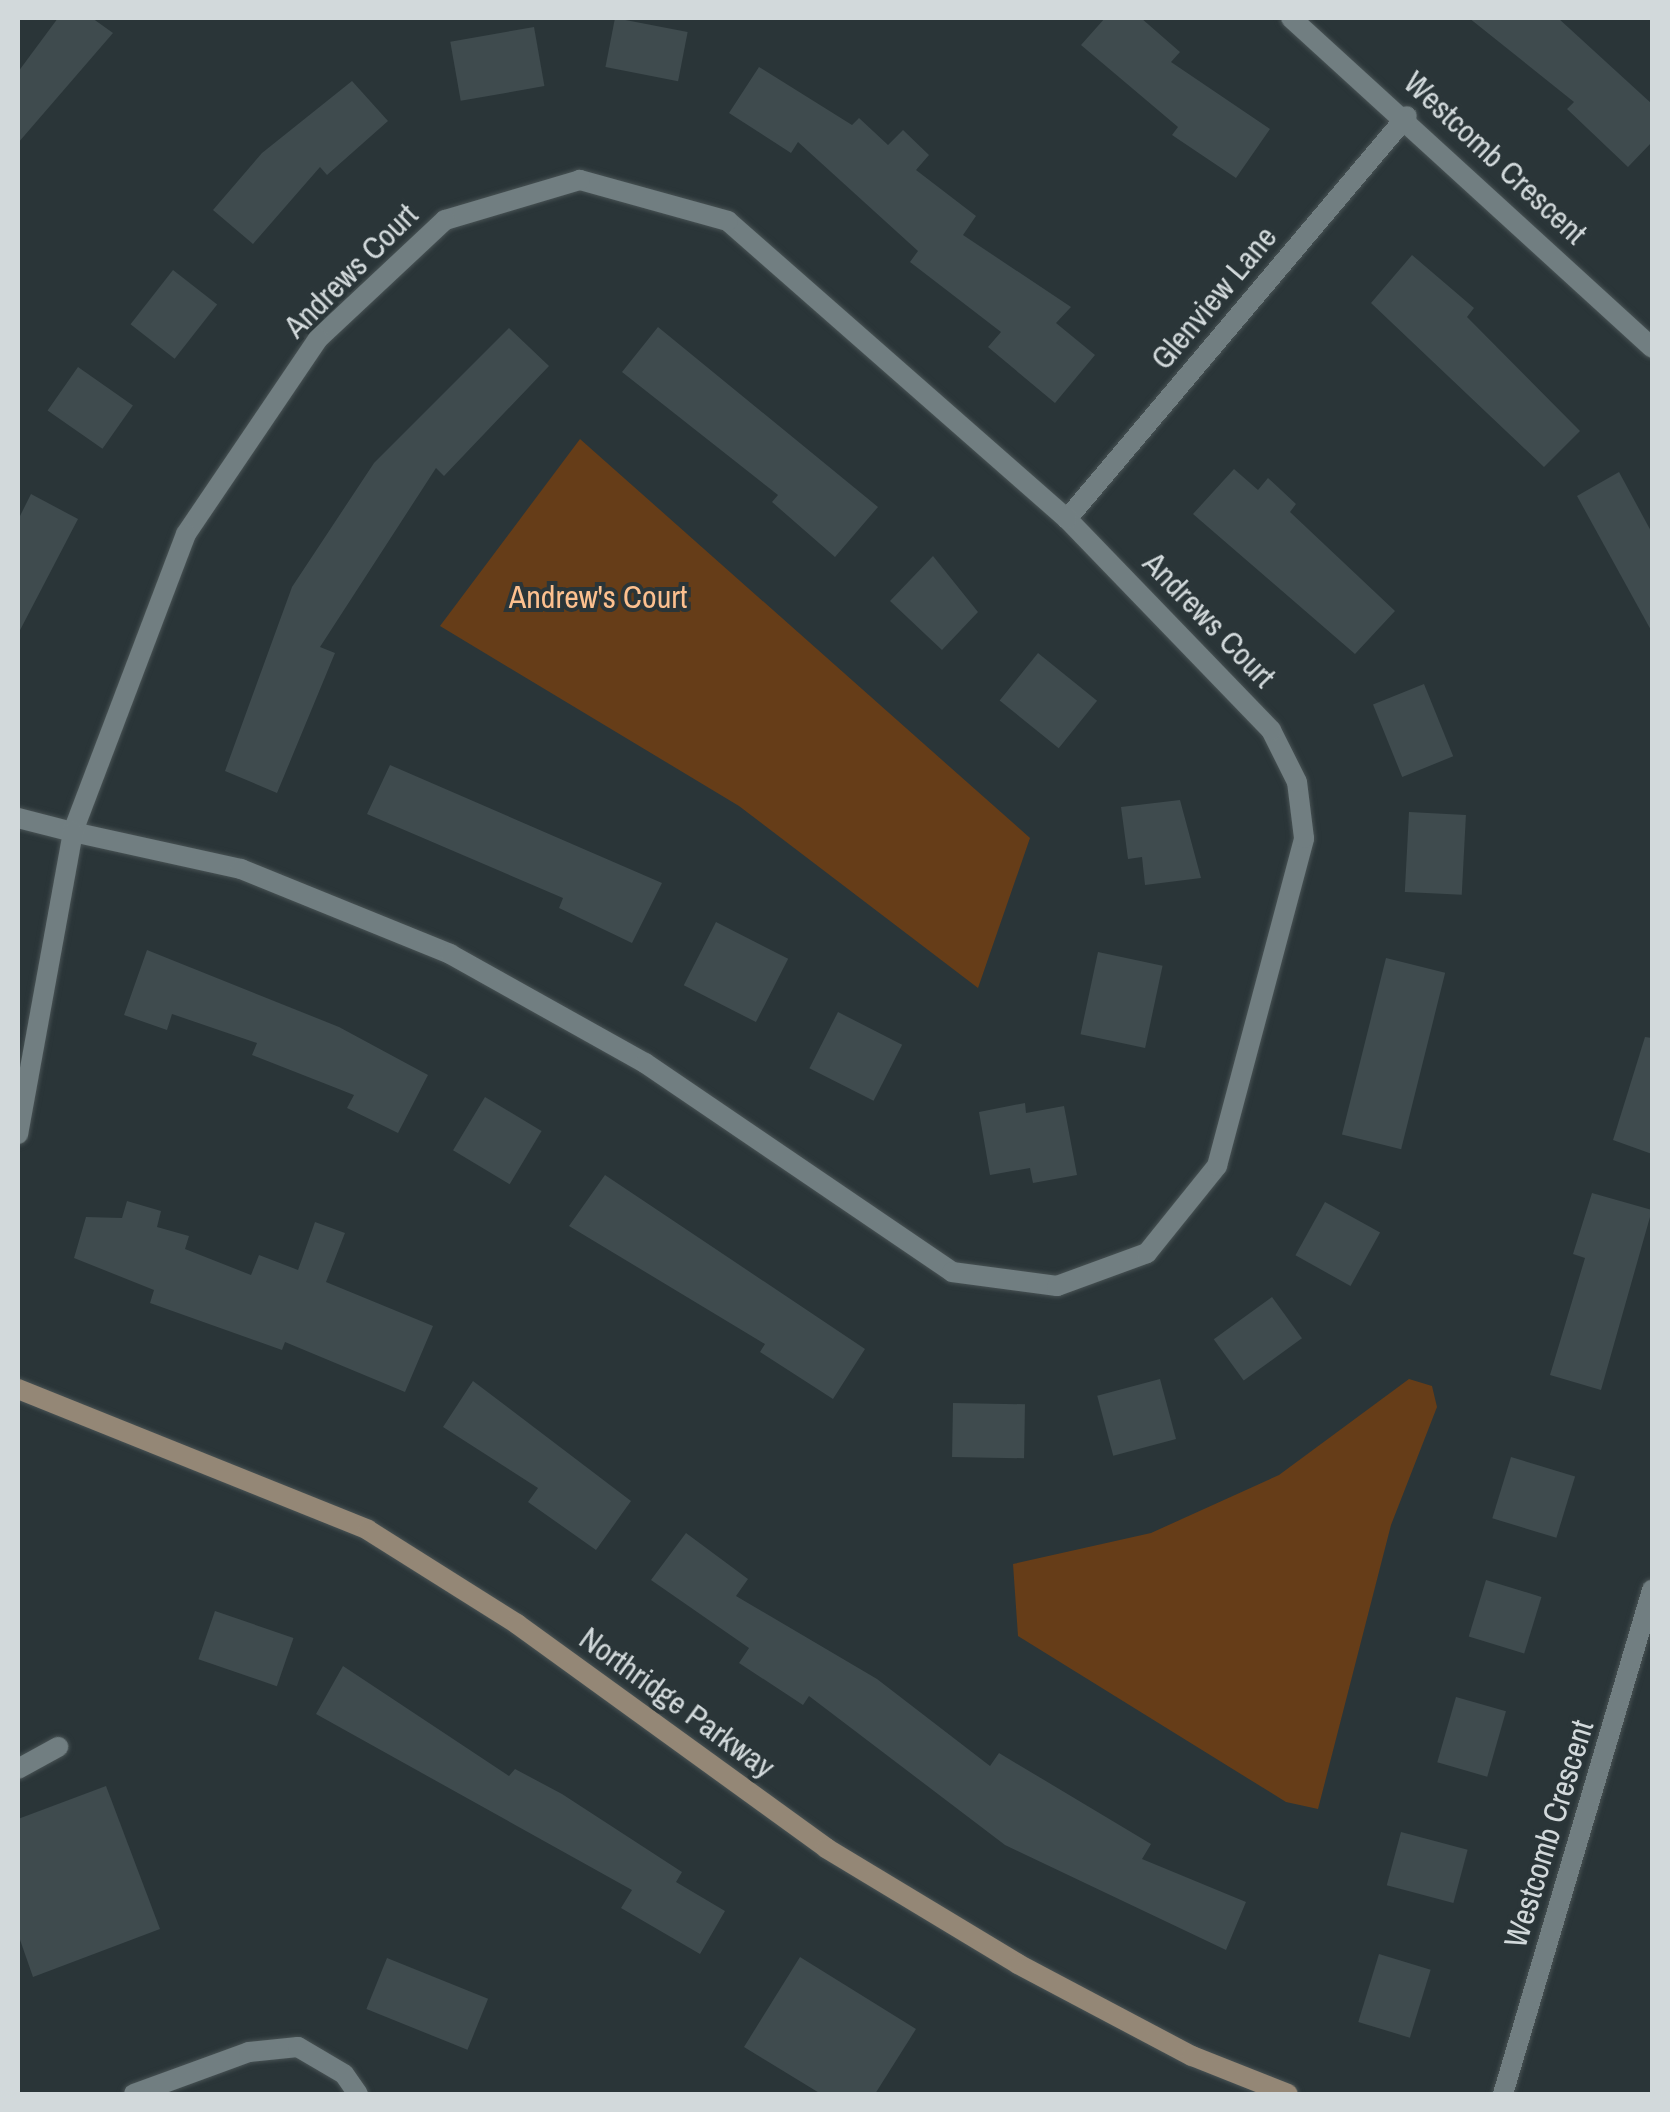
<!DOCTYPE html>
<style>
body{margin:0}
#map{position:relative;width:1670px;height:2112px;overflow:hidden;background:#2a3538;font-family:"Archivo Narrow",sans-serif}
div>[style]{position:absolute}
.green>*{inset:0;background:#663d18}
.building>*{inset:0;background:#3f4b4e;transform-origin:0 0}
.roads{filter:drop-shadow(0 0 2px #485254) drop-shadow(0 0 2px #485254)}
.street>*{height:20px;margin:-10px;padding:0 10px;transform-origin:10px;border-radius:10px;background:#717e81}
.secondary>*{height:20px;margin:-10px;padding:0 10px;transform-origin:10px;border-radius:10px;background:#948776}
span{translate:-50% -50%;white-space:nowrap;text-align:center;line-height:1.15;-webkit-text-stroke:8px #2a3538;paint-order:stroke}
.street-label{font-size:32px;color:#d2d9db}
.park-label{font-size:32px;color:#fcc08f}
.frame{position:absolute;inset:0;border:20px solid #d2d9db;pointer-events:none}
</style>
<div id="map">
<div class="green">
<i style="clip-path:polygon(580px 439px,1030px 838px,978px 988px,739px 806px,440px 626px)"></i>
<i style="clip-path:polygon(1409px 1379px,1432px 1386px,1437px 1407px,1391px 1525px,1318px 1809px,1286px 1802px,1018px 1636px,1013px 1564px,1151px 1533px,1279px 1475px)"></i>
</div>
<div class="building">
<i style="clip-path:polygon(58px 18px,92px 18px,113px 33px,18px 143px,18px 72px)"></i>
<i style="left:615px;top:18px;width:74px;height:50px;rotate:11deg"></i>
<i style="clip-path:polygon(1105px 18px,1141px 18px,1180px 52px,1171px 62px,1270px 129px,1236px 178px,1172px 135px,1178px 127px,1081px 45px)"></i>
<i style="clip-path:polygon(1469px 18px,1558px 18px,1652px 104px,1652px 142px,1628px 167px,1567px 109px,1574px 102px)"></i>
<i style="left:534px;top:27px;width:60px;height:85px;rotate:80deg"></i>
<i style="clip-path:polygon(759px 67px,852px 125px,859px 118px,888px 145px,903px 130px,929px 155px,916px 170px,976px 216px,963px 235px,1071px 307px,1056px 323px,1095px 355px,1055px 403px,988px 347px,1001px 332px,910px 262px,918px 251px,798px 142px,791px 153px,729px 113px)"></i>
<i style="clip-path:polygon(352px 81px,388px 121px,327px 175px,320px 167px,253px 244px,213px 210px,262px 153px)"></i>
<i style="clip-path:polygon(1412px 255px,1474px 308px,1467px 317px,1580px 431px,1544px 467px,1371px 303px)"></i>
<i style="left:173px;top:270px;width:56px;height:69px;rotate:38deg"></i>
<i style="clip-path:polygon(658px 327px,878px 507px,835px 557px,772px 502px,778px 495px,622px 372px)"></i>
<i style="clip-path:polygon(509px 328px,549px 366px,444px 476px,436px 468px,320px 647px,335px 653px,277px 793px,225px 771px,292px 587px,374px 463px)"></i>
<i style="left:78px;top:367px;width:67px;height:53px;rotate:35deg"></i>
<i style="clip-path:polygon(1234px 469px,1258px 490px,1268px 478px,1296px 504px,1290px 512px,1395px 611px,1355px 654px,1193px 514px)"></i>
<i style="clip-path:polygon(1619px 472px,1652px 533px,1652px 632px,1577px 496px)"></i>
<i style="clip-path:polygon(31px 494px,78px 519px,18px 634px,18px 520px)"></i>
<i style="clip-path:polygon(933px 556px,978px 612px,942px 650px,890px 601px)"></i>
<i style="left:1038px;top:653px;width:76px;height:61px;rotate:39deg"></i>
<i style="left:1424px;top:684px;width:78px;height:55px;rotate:68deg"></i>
<i style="clip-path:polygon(390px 765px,662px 883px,632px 943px,559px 908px,563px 898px,367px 814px)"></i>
<i style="clip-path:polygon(1180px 800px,1201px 878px,1145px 885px,1142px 857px,1128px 859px,1121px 807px)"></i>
<i style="left:1409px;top:812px;width:57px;height:80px;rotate:3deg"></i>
<i style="left:716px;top:922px;width:81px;height:71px;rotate:27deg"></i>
<i style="clip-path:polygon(147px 950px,339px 1027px,428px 1075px,398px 1133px,347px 1108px,354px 1095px,252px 1055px,257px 1043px,172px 1014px,167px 1030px,124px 1015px)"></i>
<i style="left:1098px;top:952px;width:66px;height:84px;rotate:12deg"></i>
<i style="left:1386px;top:958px;width:61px;height:182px;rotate:14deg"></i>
<i style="left:838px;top:1012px;width:72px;height:63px;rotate:27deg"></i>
<i style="clip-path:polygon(1645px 1037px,1652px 1038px,1652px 1154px,1613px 1140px)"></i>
<i style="left:485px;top:1097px;width:66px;height:62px;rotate:31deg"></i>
<i style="clip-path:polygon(1025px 1103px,1026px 1113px,1064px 1106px,1077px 1175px,1033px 1183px,1030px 1168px,990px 1175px,979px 1112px)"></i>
<i style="clip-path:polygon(605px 1175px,865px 1349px,833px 1399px,760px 1352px,765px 1344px,569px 1226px)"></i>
<i style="clip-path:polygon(1592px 1193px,1652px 1210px,1601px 1390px,1550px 1375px,1585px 1258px,1573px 1254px)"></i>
<i style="clip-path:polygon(127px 1201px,161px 1211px,157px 1227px,189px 1236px,185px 1249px,251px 1275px,259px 1255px,298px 1270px,315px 1222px,345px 1233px,326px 1282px,433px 1326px,405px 1392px,285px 1342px,282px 1350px,150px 1303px,154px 1290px,74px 1258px,86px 1217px,122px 1218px)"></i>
<i style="left:1325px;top:1202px;width:63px;height:61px;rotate:29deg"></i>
<i style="left:1272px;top:1297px;width:51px;height:72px;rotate:54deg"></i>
<i style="left:1160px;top:1379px;width:62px;height:65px;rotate:75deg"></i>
<i style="clip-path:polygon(473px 1381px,631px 1501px,596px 1550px,528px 1502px,538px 1488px,443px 1427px)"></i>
<i style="left:953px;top:1403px;width:72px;height:54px;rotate:1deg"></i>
<i style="left:1511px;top:1457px;width:67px;height:64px;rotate:17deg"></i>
<i style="clip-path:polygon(686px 1533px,748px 1579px,736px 1596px,877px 1679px,990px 1766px,999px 1753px,1151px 1844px,1142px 1859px,1246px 1902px,1226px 1950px,1005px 1845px,809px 1696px,803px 1705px,739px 1663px,749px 1648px,651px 1580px)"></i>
<i style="left:1486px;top:1580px;width:58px;height:59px;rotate:17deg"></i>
<i style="left:215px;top:1611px;width:83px;height:51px;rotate:19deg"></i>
<i style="clip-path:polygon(343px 1666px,509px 1776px,515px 1769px,562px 1794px,682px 1872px,676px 1882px,725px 1911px,700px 1954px,621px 1908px,632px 1890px,316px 1714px)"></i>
<i style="left:1456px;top:1697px;width:52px;height:68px;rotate:16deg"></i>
<i style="clip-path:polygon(106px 1786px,160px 1929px,33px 1977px,18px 1934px,18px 1819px)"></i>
<i style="left:1401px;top:1832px;width:69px;height:55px;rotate:15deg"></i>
<i style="left:1379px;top:1954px;width:54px;height:71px;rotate:17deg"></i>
<i style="clip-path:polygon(800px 1957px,916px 2029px,875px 2094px,821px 2094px,744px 2047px)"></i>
<i style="left:387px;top:1958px;width:109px;height:55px;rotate:22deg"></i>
</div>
<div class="roads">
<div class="street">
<i style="left:1291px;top:18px;width:489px;rotate:42.4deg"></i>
<i style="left:1067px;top:519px;width:527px;rotate:-49.85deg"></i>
<i style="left:18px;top:818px;width:57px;rotate:14.3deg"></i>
<i style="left:73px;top:832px;width:172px;rotate:12.4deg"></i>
<i style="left:241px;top:869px;width:226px;rotate:22.1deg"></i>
<i style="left:450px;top:954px;width:223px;rotate:29.2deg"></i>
<i style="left:645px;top:1063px;width:371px;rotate:34.2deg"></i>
<i style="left:952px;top:1272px;width:106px;rotate:7.6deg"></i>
<i style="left:1057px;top:1286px;width:96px;rotate:-20.1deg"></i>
<i style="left:1147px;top:1253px;width:112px;rotate:-51.2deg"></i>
<i style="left:1217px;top:1166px;width:339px;rotate:-75.1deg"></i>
<i style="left:1304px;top:838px;width:56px;rotate:-97.1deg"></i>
<i style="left:1297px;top:782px;width:58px;rotate:-116.6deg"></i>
<i style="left:1271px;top:730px;width:293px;rotate:-134deg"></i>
<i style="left:1067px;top:519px;width:451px;rotate:-138.7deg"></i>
<i style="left:728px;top:221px;width:154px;rotate:-164.5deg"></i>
<i style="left:580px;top:180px;width:141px;rotate:163.5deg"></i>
<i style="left:445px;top:220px;width:174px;rotate:136.9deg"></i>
<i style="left:318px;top:339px;width:235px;rotate:124.1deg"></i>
<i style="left:186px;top:534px;width:319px;rotate:110.8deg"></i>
<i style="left:73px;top:832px;width:307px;rotate:100.3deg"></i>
<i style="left:18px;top:1769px;width:46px;rotate:-28.8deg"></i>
<i style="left:134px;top:2094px;width:122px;rotate:-20.1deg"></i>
<i style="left:249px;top:2052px;width:49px;rotate:-5.8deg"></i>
<i style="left:298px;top:2047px;width:53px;rotate:30.4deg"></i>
<i style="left:344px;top:2074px;width:24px;rotate:55deg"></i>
<i style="left:1503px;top:2094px;width:526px;rotate:-73.53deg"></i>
</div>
<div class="secondary">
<i style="left:18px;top:1389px;width:377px;rotate:21.9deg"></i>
<i style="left:368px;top:1530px;width:176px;rotate:32.2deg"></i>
<i style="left:517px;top:1624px;width:382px;rotate:35.9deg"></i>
<i style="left:826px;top:1848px;width:224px;rotate:31.1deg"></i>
<i style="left:1018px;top:1964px;width:197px;rotate:27.9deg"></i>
<i style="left:1192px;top:2056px;width:103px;rotate:21.6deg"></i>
</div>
</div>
<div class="street-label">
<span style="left:1495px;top:158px;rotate:43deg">Westcomb Crescent</span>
<span style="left:351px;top:271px;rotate:-45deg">Andrews Court</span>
<span style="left:1214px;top:298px;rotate:-50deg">Glenview Lane</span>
<span style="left:1209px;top:620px;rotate:46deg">Andrews Court</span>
<span style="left:677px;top:1703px;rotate:36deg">Northridge Parkway</span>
<span style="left:1549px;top:1834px;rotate:-73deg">Westcomb Crescent</span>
</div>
<div class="park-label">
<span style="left:598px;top:597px">Andrew's Court</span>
</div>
<div class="frame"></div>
</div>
